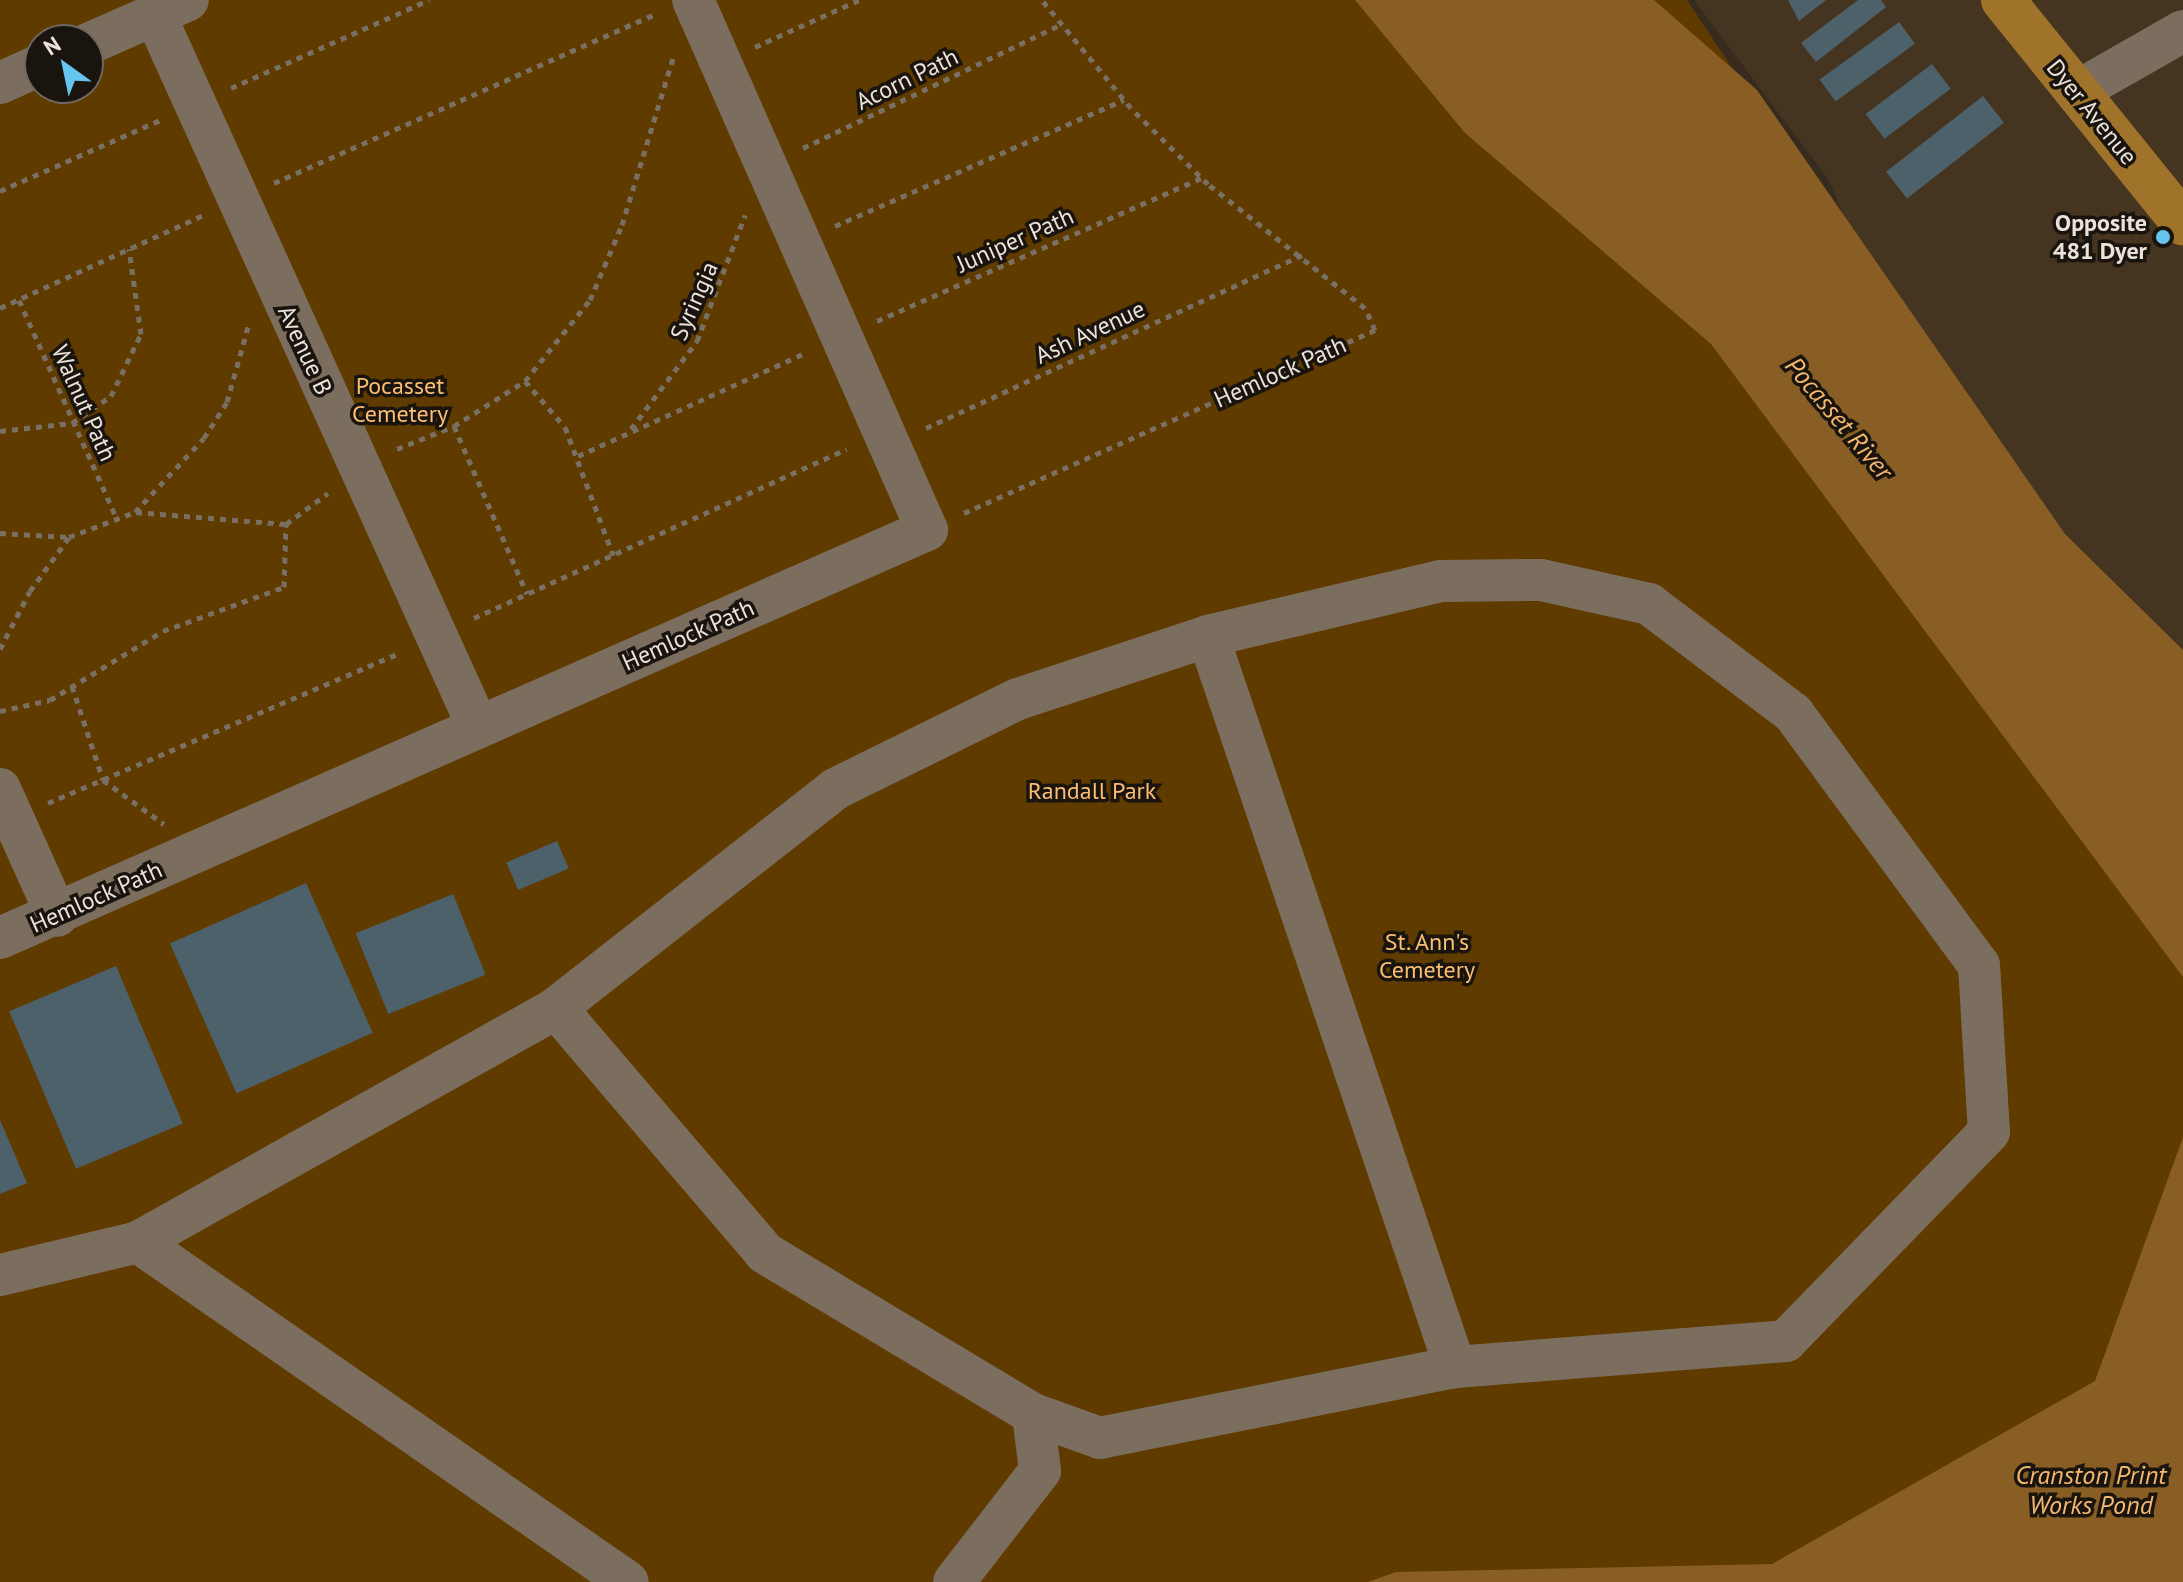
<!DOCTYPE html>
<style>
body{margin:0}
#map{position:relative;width:2183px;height:1582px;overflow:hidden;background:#372b1d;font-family:"PT Sans",sans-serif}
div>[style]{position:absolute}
.built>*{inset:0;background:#443420}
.green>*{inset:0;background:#5f3b00}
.water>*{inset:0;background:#895e25}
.building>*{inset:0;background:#4d616b;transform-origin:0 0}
.path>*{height:5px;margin-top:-2.5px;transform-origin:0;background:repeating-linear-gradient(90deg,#796f63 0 6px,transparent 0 12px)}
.minor>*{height:42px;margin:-21px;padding:0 21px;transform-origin:21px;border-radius:21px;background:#7c6e5f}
.major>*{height:44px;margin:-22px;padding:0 22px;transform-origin:22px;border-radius:22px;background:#a0732b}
.dots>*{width:22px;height:22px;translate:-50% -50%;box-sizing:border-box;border:4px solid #1a140e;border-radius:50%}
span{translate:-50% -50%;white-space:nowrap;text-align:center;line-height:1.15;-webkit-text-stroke:7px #1a140e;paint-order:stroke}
.street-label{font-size:24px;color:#ebe3da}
.poi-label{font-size:24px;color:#ebe3da;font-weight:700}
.right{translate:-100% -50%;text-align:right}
.park-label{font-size:24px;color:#fbbe74}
.water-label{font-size:26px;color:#f4b86e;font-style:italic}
.north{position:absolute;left:24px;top:24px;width:80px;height:80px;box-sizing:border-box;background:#1a140e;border:2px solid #6e6760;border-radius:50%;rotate:327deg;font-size:22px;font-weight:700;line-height:32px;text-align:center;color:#ebe3da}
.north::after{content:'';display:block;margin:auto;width:28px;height:36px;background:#65c5ee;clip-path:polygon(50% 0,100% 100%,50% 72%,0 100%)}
</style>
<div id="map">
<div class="built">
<i style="clip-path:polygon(1694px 0,2183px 0,2183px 657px,2100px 586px,1876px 286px,1828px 179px)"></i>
</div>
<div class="green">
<i style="clip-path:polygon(evenodd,0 0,1687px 0,2043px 535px,2183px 649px,2183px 1582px,0 1582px,0 0,40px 40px,88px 40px,88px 88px,40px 88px,40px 40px)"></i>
</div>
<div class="water">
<i style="clip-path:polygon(1355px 0,1654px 0,1757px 90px,2065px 534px,2183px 650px,2183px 977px,1711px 344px,1465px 133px)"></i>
<i style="clip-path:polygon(2183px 1137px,2183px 1582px,1368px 1582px,1396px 1572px,1772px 1564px,2095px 1381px)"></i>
</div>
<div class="building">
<i style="clip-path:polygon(1788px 0,1826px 0,1799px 21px)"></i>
<i style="clip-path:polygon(1858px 0,1881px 0,1886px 7px,1816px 62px,1801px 43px)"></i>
<i style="left:1899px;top:22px;width:27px;height:98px;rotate:54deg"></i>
<i style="left:1932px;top:64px;width:31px;height:83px;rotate:53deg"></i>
<i style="left:1983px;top:96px;width:34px;height:123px;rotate:52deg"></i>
<i style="left:557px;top:841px;width:30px;height:55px;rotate:67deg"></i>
<i style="left:306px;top:883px;width:164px;height:149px;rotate:66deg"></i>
<i style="left:453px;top:894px;width:87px;height:105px;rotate:68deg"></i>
<i style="left:116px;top:966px;width:171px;height:116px;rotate:67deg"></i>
<i style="clip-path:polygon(0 1120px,27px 1183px,0 1194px)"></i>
</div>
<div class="path">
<i style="left:755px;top:47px;width:114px;rotate:-24.3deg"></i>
<i style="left:231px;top:88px;width:217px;rotate:-24deg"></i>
<i style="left:803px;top:148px;width:287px;rotate:-25.6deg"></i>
<i style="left:274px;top:183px;width:418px;rotate:-23.9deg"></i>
<i style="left:0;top:191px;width:175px;rotate:-23.9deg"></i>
<i style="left:835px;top:226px;width:315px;rotate:-23.6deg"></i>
<i style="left:19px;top:300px;width:242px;rotate:65.9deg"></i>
<i style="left:0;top:308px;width:223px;rotate:-24.6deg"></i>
<i style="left:877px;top:321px;width:354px;rotate:-23.8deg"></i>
<i style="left:525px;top:381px;width:61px;rotate:49deg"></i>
<i style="left:565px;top:427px;width:137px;rotate:69.4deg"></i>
<i style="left:454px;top:426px;width:183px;rotate:66.5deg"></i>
<i style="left:926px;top:428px;width:414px;rotate:-24.7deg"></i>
<i style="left:631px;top:429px;width:110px;rotate:-53.1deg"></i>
<i style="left:697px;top:341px;width:135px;rotate:-69.1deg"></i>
<i style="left:0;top:431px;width:72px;rotate:-6.3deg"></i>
<i style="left:72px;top:423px;width:47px;rotate:-34.7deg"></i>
<i style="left:111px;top:396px;width:69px;rotate:-64.2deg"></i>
<i style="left:141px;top:334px;width:86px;rotate:-98deg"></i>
<i style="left:397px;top:449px;width:61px;rotate:-22deg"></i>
<i style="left:454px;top:426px;width:84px;rotate:-32.4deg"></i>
<i style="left:525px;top:381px;width:104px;rotate:-51.3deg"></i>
<i style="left:590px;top:300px;width:82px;rotate:-66.9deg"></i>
<i style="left:622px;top:225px;width:175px;rotate:-73deg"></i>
<i style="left:578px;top:456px;width:249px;rotate:-24.4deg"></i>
<i style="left:136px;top:512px;width:150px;rotate:4.6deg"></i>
<i style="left:964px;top:513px;width:450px;rotate:-24deg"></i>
<i style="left:1375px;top:330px;width:24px;rotate:-114deg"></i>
<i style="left:1365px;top:308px;width:200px;rotate:-141.7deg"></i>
<i style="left:1208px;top:184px;width:108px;rotate:-135.4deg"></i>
<i style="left:1131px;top:108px;width:140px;rotate:-129.5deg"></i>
<i style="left:0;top:533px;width:69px;rotate:3.3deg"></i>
<i style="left:69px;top:537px;width:71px;rotate:-20.7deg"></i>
<i style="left:135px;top:512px;width:101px;rotate:-47deg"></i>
<i style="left:204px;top:438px;width:43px;rotate:-57.4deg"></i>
<i style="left:227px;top:402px;width:82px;rotate:-74.4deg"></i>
<i style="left:474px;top:618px;width:409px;rotate:-24.4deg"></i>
<i style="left:0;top:649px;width:65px;rotate:-62.7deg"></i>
<i style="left:30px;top:591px;width:68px;rotate:-54deg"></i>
<i style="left:72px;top:686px;width:99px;rotate:71.7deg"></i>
<i style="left:103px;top:780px;width:75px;rotate:35.8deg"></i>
<i style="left:0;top:711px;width:51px;rotate:-12.4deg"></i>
<i style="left:50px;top:700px;width:132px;rotate:-31.4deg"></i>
<i style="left:163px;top:631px;width:129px;rotate:-20deg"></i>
<i style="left:284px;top:587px;width:63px;rotate:-88.2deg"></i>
<i style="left:286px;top:524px;width:52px;rotate:-36.4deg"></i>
<i style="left:48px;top:803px;width:382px;rotate:-23.1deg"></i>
</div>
<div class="minor">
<i style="left:155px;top:15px;width:782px;rotate:65.6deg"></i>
<i style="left:88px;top:44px;width:109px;rotate:-23.7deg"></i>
<i style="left:0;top:83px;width:44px;rotate:-24.2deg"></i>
<i style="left:2076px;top:92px;width:123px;rotate:-29.7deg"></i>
<i style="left:1208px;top:636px;width:772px;rotate:71.33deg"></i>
<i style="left:0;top:789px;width:139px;rotate:65.8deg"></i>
<i style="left:0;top:938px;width:1013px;rotate:-23.76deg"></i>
<i style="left:927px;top:530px;width:579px;rotate:-113.82deg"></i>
<i style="left:556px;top:1008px;width:322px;rotate:49.5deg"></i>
<i style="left:765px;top:1253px;width:313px;rotate:31deg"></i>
<i style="left:1033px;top:1414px;width:57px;rotate:83deg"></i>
<i style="left:1040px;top:1471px;width:140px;rotate:127.8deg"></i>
<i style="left:138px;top:1242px;width:596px;rotate:34.76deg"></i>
<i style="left:0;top:1275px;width:142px;rotate:-13.4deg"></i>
<i style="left:138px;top:1242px;width:479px;rotate:-29.2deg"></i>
<i style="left:556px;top:1008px;width:355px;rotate:-38.1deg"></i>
<i style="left:835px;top:789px;width:204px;rotate:-26.2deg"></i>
<i style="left:1018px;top:699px;width:200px;rotate:-18.3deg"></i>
<i style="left:1208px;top:636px;width:238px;rotate:-13.3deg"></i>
<i style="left:1440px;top:581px;width:101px;rotate:-0.6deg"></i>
<i style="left:1541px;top:580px;width:111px;rotate:12.5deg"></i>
<i style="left:1649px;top:604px;width:181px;rotate:37.1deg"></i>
<i style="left:1793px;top:713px;width:313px;rotate:53.6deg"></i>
<i style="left:1979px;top:965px;width:167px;rotate:86.6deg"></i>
<i style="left:1989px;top:1132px;width:291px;rotate:134.2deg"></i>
<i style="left:1786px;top:1341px;width:332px;rotate:175.5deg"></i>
<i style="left:1455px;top:1367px;width:362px;rotate:168.7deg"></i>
<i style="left:1100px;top:1438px;width:71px;rotate:-160.3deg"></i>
</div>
<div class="major">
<i style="left:2003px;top:0;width:287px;rotate:51.1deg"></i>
</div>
<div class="dots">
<i style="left:2163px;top:237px;background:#65c5ee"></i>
</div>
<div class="street-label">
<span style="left:907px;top:79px;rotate:-26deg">Acorn Path</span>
<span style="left:2092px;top:112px;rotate:51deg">Dyer Avenue</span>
<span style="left:1015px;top:240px;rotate:-24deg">Juniper Path</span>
<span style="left:694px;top:301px;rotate:-66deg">Syringia</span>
<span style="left:1090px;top:332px;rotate:-25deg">Ash Avenue</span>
<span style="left:305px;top:350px;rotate:65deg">Avenue B</span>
<span style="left:1280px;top:372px;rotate:-24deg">Hemlock Path</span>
<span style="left:84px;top:403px;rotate:66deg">Walnut Path</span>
<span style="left:688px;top:635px;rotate:-24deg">Hemlock Path</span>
<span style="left:96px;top:897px;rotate:-24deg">Hemlock Path</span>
</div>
<div class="poi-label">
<span class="right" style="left:2147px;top:237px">Opposite<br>481 Dyer</span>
</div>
<div class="park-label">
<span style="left:400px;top:400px">Pocasset<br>Cemetery</span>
<span style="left:1092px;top:791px">Randall Park</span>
<span style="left:1427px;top:956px">St. Ann's<br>Cemetery</span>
</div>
<div class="water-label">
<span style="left:1839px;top:418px;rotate:50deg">Pocasset River</span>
<span style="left:2091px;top:1490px">Cranston Print<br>Works Pond</span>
</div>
<div class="north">N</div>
</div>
